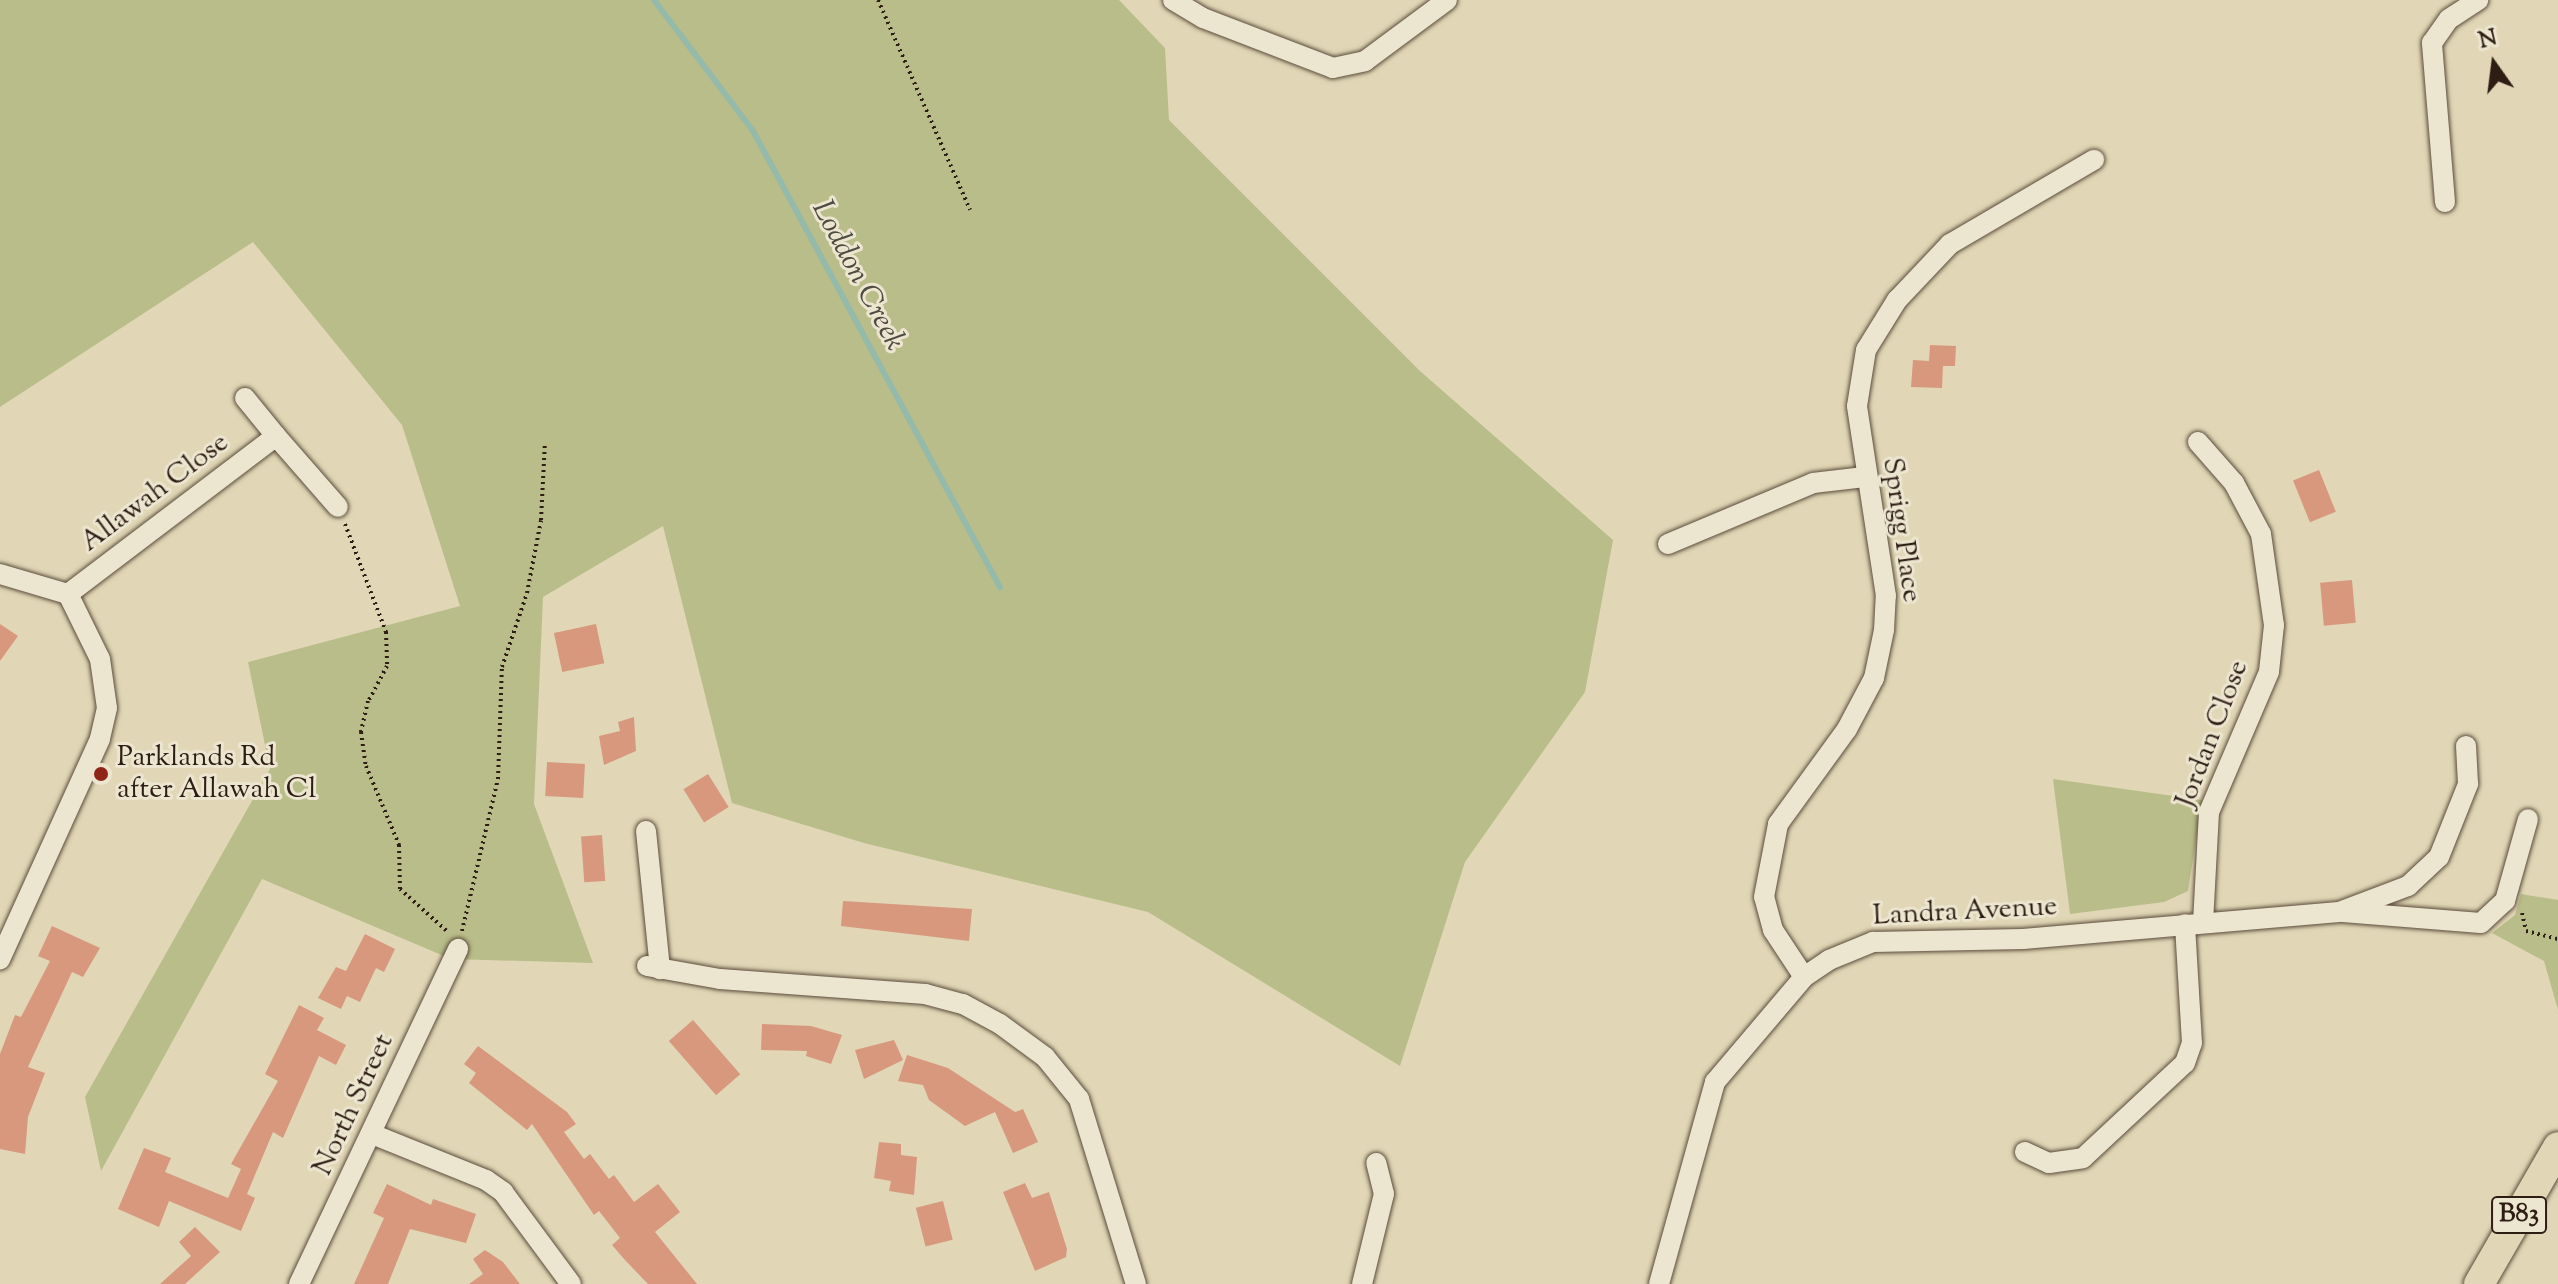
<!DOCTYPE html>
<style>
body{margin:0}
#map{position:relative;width:2558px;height:1284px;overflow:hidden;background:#e1d7b6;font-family:"Sorts Mill Goudy",serif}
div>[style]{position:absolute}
.green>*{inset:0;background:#b9bd89}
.stream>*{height:6px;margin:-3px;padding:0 3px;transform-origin:3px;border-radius:3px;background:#95baaa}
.building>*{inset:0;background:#d7987e;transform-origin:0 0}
.path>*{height:4px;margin-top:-2px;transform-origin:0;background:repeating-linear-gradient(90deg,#2e1d13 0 2px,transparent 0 6px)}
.roads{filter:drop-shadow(0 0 2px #5b4c3c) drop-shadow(0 0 2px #5b4c3c)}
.street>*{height:20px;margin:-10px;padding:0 10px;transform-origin:10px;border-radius:10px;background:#ece5d0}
.primary>*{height:30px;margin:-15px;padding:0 15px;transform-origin:15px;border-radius:15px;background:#e1d7b6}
.dots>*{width:22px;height:22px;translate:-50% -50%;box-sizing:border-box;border:4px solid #ece5d0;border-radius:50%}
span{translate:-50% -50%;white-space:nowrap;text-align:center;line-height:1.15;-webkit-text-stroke:6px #ece5d0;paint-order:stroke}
.shield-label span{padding:2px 6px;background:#ece5d0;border:2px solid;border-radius:6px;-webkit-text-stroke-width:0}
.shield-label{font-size:26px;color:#2e1d13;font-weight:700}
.street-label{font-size:28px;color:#2e1d13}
.poi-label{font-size:28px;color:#2e1d13}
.left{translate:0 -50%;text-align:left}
.water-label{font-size:30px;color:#4d4c40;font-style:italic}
.north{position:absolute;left:2454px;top:24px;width:80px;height:80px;-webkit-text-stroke:6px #ece5d0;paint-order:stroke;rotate:346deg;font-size:22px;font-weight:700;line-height:32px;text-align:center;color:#2e1d13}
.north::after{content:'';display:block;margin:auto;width:28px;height:36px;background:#2e1d13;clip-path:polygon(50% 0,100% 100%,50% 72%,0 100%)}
</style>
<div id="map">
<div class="green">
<i style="clip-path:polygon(0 0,1119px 0,1165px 48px,1169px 120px,1420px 371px,1613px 540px,1585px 692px,1465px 862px,1400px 1066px,1148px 912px,864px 843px,732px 803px,663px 526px,543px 597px,534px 804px,593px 963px,451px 959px,262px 879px,101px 1171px,85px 1097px,270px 769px,248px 662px,460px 606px,402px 425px,253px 242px,0 407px)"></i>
<i style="clip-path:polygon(2053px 779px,2202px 800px,2188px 891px,2164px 902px,2070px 914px)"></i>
<i style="clip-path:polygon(2521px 894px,2558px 900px,2558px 1010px,2544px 961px,2492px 933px,2515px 915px)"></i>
</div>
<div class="stream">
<i style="left:654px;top:0;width:164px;rotate:52.9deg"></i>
<i style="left:753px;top:131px;width:519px;rotate:61.56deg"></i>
</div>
<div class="building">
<i style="clip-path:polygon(1930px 345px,1956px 346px,1955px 366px,1943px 366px,1942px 388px,1911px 387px,1913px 360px,1929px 361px)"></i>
<i style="left:2319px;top:470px;width:45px;height:28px;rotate:68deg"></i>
<i style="left:2352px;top:580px;width:43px;height:32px;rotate:85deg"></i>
<i style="clip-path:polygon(0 624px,18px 636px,0 661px)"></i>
<i style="left:596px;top:624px;width:40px;height:43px;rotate:78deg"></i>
<i style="clip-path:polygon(634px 717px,636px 751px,604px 765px,599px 736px,620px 731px,618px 722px)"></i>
<i style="left:547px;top:762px;width:38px;height:34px;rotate:3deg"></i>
<i style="left:708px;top:774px;width:39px;height:29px;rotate:58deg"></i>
<i style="left:602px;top:835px;width:46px;height:21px;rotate:86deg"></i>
<i style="clip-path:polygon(843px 901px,972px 909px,969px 941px,841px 926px)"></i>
<i style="clip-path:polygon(52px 926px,100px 948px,83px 977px,72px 972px,28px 1067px,45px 1073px,28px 1117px,25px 1154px,0 1149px,0 1054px,15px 1015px,21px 1017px,50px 961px,38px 956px)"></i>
<i style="clip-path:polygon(365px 934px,395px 949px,384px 972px,376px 968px,360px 1002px,347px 996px,341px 1009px,318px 998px,336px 967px,346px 971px)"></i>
<i style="clip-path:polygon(299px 1005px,324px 1018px,317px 1030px,346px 1045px,336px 1065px,319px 1056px,283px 1138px,273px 1132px,247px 1194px,255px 1198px,241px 1231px,169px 1201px,159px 1227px,118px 1209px,144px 1148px,171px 1158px,165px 1172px,228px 1198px,241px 1169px,231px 1164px,278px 1081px,265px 1074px)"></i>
<i style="left:693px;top:1020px;width:72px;height:32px;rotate:49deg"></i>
<i style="clip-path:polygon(762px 1024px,811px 1026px,842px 1035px,831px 1064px,806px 1056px,807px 1051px,761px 1050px)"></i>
<i style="clip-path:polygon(894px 1040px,903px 1060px,864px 1079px,855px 1050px)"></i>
<i style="clip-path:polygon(478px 1046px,567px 1112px,576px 1124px,564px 1132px,584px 1159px,590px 1154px,609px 1179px,614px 1175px,634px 1202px,658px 1184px,680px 1212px,655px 1232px,697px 1284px,648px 1284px,625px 1260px,612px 1245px,620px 1238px,599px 1211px,594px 1215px,532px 1124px,527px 1130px,469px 1083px,476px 1073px,464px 1064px)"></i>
<i style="clip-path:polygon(907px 1055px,948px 1068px,1015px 1112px,1023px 1109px,1038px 1142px,1013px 1153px,995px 1112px,965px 1126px,929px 1100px,923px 1085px,898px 1081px)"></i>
<i style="clip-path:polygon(879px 1142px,901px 1144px,901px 1155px,917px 1157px,914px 1195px,889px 1191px,891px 1181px,874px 1178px)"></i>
<i style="clip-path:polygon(1025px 1183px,1032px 1198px,1049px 1192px,1067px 1249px,1066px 1257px,1035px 1271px,1003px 1192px)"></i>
<i style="clip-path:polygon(387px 1184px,431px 1205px,433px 1199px,476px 1214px,466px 1243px,410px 1229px,388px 1284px,354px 1284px,384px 1218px,373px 1213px)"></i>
<i style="left:943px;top:1201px;width:40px;height:28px;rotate:76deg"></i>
<i style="clip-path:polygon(195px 1227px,220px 1252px,185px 1284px,160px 1284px,191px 1256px,179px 1242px)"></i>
<i style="clip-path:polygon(485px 1250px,503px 1262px,520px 1284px,469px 1284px,483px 1274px,473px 1259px)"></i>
</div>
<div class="path">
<i style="left:878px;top:0;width:229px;rotate:66.3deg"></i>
<i style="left:345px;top:524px;width:116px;rotate:69.2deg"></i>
<i style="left:386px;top:632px;width:34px;rotate:88deg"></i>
<i style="left:387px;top:666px;width:40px;rotate:118deg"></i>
<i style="left:368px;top:701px;width:32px;rotate:103deg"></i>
<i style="left:361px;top:732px;width:34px;rotate:82deg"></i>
<i style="left:366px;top:766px;width:86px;rotate:67.3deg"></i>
<i style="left:399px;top:845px;width:44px;rotate:88.7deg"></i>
<i style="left:400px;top:889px;width:66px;rotate:41.9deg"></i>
<i style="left:2522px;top:913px;width:18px;rotate:77deg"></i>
<i style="left:2526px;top:931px;width:33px;rotate:14deg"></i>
<i style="left:462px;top:931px;width:156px;rotate:-76.7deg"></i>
<i style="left:498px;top:779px;width:112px;rotate:-88deg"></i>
<i style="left:502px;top:667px;width:78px;rotate:-71.3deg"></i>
<i style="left:527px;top:593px;width:74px;rotate:-79.1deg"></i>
<i style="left:541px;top:520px;width:78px;rotate:-87.1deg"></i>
</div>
<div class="roads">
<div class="street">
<i style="left:1173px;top:0;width:35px;rotate:31deg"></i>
<i style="left:1203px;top:18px;width:139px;rotate:21deg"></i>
<i style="left:1333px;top:68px;width:33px;rotate:-12deg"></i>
<i style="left:1365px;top:61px;width:102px;rotate:-36.6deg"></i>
<i style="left:2445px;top:202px;width:160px;rotate:-94.7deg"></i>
<i style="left:2432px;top:43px;width:29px;rotate:-55deg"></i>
<i style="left:2449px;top:19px;width:35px;rotate:-33deg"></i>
<i style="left:276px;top:436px;width:94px;rotate:48.9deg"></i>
<i style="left:2198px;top:442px;width:55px;rotate:48.7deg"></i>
<i style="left:2234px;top:483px;width:58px;rotate:62.1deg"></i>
<i style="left:2261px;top:534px;width:92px;rotate:81.9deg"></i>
<i style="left:2274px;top:625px;width:47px;rotate:96.1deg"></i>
<i style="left:2269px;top:672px;width:152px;rotate:113.2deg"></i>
<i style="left:2209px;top:812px;width:111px;rotate:93.1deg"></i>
<i style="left:1668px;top:544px;width:157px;rotate:-22.8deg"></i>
<i style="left:1813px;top:483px;width:52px;rotate:-6.6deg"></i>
<i style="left:0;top:574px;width:71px;rotate:16.4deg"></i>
<i style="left:68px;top:594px;width:72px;rotate:63.8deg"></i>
<i style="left:100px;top:659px;width:49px;rotate:81.9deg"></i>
<i style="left:107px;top:708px;width:32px;rotate:103deg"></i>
<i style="left:100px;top:739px;width:242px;rotate:114.4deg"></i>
<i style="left:68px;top:594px;width:261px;rotate:-37.2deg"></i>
<i style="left:276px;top:436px;width:49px;rotate:-129.2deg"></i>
<i style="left:646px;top:831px;width:139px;rotate:84.2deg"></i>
<i style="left:2343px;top:912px;width:138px;rotate:4.6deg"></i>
<i style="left:2481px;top:923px;width:33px;rotate:-43deg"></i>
<i style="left:2505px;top:901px;width:85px;rotate:-74.3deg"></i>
<i style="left:647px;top:966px;width:74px;rotate:10.1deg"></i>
<i style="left:720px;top:979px;width:206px;rotate:4.2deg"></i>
<i style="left:925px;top:994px;width:39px;rotate:15deg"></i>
<i style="left:963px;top:1004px;width:42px;rotate:28.4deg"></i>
<i style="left:1000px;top:1024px;width:56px;rotate:36.3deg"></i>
<i style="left:1045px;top:1057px;width:54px;rotate:51deg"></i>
<i style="left:1079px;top:1099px;width:194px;rotate:72.9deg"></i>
<i style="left:1804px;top:977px;width:56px;rotate:-123.4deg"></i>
<i style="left:1773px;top:930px;width:34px;rotate:-105deg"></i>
<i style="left:1764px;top:897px;width:74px;rotate:-79.1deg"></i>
<i style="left:1778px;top:824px;width:117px;rotate:-54deg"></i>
<i style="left:1847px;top:729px;width:58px;rotate:-62.1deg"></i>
<i style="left:1874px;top:678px;width:49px;rotate:-78.2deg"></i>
<i style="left:1884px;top:630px;width:34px;rotate:-87deg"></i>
<i style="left:1886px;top:596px;width:192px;rotate:-98.7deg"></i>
<i style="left:1857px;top:406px;width:57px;rotate:-80.9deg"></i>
<i style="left:1866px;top:350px;width:59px;rotate:-58.2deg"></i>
<i style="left:1897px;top:300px;width:77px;rotate:-46.6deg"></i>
<i style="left:1950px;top:244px;width:167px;rotate:-30.3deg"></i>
<i style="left:372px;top:1134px;width:123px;rotate:22deg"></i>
<i style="left:486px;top:1180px;width:21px;rotate:35deg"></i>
<i style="left:503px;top:1192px;width:114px;rotate:53.5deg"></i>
<i style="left:2025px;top:1152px;width:26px;rotate:25deg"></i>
<i style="left:2049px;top:1163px;width:34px;rotate:-8deg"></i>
<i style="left:2083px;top:1158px;width:139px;rotate:-43deg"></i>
<i style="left:2185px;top:1063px;width:21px;rotate:-71deg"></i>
<i style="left:2192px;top:1043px;width:119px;rotate:-93.4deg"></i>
<i style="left:299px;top:1284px;width:371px;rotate:-64.6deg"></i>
<i style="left:1362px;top:1284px;width:93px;rotate:-76.3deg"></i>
<i style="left:1384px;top:1194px;width:32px;rotate:-104deg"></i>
<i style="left:1659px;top:1284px;width:210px;rotate:-74.5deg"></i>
<i style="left:1715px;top:1082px;width:138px;rotate:-49.7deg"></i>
<i style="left:1804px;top:977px;width:30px;rotate:-34deg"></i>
<i style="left:1829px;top:960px;width:48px;rotate:-22.2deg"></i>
<i style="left:1873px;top:942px;width:150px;rotate:-1.1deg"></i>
<i style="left:2023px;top:939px;width:317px;rotate:-4.9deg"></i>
<i style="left:2339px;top:912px;width:74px;rotate:-20.6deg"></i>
<i style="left:2408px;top:886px;width:42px;rotate:-43.1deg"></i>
<i style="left:2439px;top:857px;width:79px;rotate:-68.3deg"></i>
<i style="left:2468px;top:784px;width:38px;rotate:-93deg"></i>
</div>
<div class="primary">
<i style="left:2479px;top:1284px;width:158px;rotate:-60deg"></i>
</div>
</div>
<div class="dots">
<i style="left:101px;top:774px;background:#8f2418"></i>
</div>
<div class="shield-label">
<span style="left:2519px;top:1215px">B83</span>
</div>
<div class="street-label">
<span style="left:155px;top:493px;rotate:-37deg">Allawah Close</span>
<span style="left:1901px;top:530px;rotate:82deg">Sprigg Place</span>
<span style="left:2213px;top:734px;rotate:-69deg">Jordan Close</span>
<span style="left:1965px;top:912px;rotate:-3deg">Landra Avenue</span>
<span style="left:354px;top:1105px;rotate:-65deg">North Street</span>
</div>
<div class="poi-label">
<span class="left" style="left:117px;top:774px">Parklands Rd<br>after Allawah Cl</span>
</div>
<div class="water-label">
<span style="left:857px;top:276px;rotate:62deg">Loddon Creek</span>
</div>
<div class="north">N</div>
</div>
